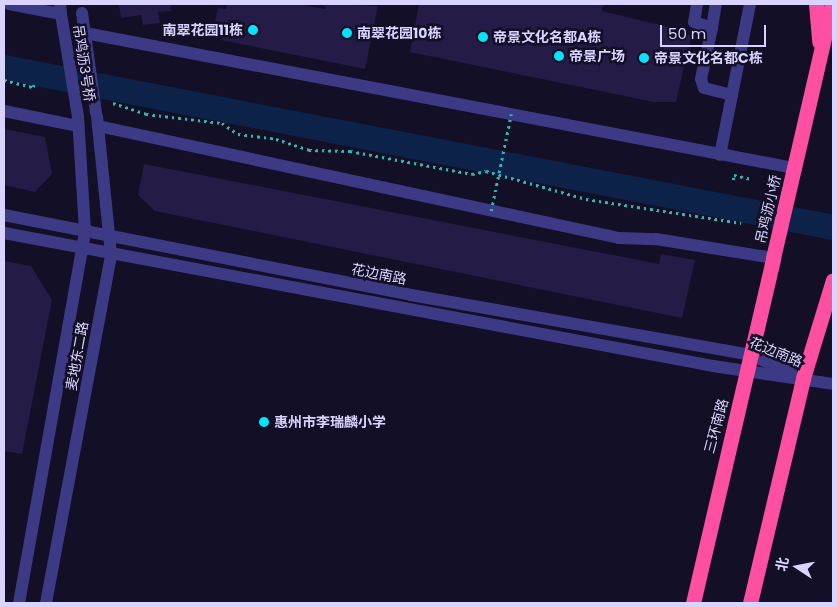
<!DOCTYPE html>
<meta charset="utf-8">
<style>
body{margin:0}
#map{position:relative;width:837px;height:607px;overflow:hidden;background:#130f26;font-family:Poppins,"Noto Sans SC",sans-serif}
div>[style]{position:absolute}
.river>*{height:25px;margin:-12.5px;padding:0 12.5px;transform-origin:12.5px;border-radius:12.5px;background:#0c2248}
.building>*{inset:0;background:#241b47}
.path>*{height:2.5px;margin-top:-1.25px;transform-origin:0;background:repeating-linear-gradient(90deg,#2fb8b0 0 2.5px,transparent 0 6.5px)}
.minor>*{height:12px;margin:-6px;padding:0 6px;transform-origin:6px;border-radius:6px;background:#3d3a85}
.highway>*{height:15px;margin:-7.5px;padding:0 7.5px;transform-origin:7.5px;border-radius:7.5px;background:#ff4fa3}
.path-bridge>*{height:2.5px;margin-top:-1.25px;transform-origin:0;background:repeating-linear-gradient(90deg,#2fb8b0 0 2.5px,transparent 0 6.5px)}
.minor-bridge>*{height:12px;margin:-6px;padding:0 6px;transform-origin:6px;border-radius:6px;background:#3d3a85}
.highway-bridge>*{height:15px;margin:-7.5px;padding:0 7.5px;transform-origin:7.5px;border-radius:7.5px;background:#ff4fa3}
.dots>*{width:14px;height:14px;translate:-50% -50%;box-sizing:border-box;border:2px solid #130f26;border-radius:50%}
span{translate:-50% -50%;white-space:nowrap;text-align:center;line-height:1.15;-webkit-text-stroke:5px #130f26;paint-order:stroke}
.poi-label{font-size:14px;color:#d9d4ff;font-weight:700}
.right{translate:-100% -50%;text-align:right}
.left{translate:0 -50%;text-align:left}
.street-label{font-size:14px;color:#d9d4ff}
.frame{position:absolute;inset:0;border:5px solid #d9d4ff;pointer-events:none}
.north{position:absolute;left:772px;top:542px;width:50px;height:50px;-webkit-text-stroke:4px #130f26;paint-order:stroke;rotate:281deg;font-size:14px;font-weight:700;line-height:20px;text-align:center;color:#d9d4ff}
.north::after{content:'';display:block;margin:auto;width:18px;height:22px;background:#d9d4ff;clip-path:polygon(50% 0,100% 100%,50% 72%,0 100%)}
.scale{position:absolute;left:660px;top:25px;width:106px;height:22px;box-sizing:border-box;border:2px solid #d9d4ff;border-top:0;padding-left:6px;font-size:15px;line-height:18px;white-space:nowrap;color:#d9d4ff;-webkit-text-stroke:4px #130f26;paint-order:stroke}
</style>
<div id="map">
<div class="river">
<i style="left:4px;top:67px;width:844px;rotate:10.92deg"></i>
</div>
<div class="building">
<i style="clip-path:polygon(119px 4px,170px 4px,171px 11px,158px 12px,160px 23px,143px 25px,141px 15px,121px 18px)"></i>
<i style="clip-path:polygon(227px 4px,298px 4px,325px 9px,326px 4px,378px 6px,365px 69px,221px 40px,224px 23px,215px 21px,218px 8px,226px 9px)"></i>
<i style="clip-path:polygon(419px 4px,603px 4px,602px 11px,685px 31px,691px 37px,676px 102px,654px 102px,410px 52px)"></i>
<i style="clip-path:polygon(4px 129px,45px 137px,52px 174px,35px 192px,4px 185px)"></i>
<i style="clip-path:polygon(144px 164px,659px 264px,661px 254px,695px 260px,682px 318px,155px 211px,138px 195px)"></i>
<i style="clip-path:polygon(4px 261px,31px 266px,52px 300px,22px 454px,4px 451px)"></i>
</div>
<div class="path">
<i style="left:4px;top:80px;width:30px;rotate:14deg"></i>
<i style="left:33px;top:87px;width:5px;rotate:-68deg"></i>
<i style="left:113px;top:103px;width:35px;rotate:18deg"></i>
<i style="left:146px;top:114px;width:77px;rotate:6.8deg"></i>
<i style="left:222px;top:123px;width:19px;rotate:35deg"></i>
<i style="left:238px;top:134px;width:38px;rotate:7deg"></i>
<i style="left:276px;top:139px;width:35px;rotate:18deg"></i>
<i style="left:309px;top:150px;width:41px;rotate:1.4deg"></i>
<i style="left:350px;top:151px;width:124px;rotate:10.7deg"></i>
<i style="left:472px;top:174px;width:14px;rotate:-12deg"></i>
<i style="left:486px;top:171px;width:104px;rotate:15.6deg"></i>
<i style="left:586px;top:199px;width:157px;rotate:8.8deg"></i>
<i style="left:733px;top:180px;width:5px;rotate:-79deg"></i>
<i style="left:734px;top:175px;width:18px;rotate:13deg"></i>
</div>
<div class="minor">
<i style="left:9px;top:4px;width:53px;rotate:10.9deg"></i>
<i style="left:61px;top:14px;width:10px;rotate:-96deg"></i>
<i style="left:697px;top:4px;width:18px;rotate:99deg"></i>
<i style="left:694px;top:22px;width:19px;rotate:18deg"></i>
<i style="left:712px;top:28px;width:52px;rotate:102.2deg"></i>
<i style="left:701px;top:79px;width:9px;rotate:72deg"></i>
<i style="left:704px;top:88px;width:29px;rotate:14deg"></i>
<i style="left:732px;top:95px;width:61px;rotate:101.3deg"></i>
<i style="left:712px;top:28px;width:24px;rotate:-81deg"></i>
<i style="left:85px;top:33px;width:722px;rotate:10.78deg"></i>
<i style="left:732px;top:95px;width:93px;rotate:-78.8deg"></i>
<i style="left:4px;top:111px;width:76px;rotate:11.5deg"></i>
<i style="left:98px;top:126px;width:533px;rotate:12.13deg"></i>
<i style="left:619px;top:238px;width:37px;rotate:2deg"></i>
<i style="left:656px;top:239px;width:119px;rotate:9.2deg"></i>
<i style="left:4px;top:215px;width:415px;rotate:11.1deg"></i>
<i style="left:411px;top:295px;width:345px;rotate:10deg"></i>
<i style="left:751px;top:355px;width:44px;rotate:24.2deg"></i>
<i style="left:4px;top:233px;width:721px;rotate:10.62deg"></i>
<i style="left:713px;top:366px;width:121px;rotate:8.5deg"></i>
<i style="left:19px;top:603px;width:378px;rotate:-79.9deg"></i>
<i style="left:85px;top:231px;width:114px;rotate:-93.5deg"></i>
<i style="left:46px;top:603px;width:355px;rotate:-79.4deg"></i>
<i style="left:111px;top:254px;width:138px;rotate:-95.8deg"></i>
</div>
<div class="highway">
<i style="left:816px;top:4px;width:38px;rotate:85deg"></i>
<i style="left:794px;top:168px;width:168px;rotate:-77deg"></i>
<i style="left:693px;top:603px;width:354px;rotate:-76.9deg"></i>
<i style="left:750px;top:603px;width:231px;rotate:-76.7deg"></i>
<i style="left:803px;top:378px;width:102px;rotate:-73deg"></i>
</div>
<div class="path-bridge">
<i style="left:491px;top:211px;width:99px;rotate:-78.3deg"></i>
</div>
<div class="minor-bridge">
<i style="left:82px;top:13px;width:101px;rotate:82deg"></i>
<i style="left:61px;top:14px;width:104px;rotate:80.6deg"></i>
</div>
<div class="highway-bridge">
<i style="left:773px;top:258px;width:92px;rotate:-76.9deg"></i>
</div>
<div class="dots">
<i style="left:253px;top:30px;background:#00e5ff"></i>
<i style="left:347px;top:33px;background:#00e5ff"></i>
<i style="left:483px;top:37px;background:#00e5ff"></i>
<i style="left:559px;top:56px;background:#00e5ff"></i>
<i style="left:644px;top:58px;background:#00e5ff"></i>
<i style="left:264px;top:422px;background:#00e5ff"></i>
</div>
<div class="poi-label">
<span class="right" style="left:243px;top:30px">南翠花园11栋</span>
<span class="left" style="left:357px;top:33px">南翠花园10栋</span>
<span class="left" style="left:493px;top:37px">帝景文化名都A栋</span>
<span class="left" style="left:569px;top:56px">帝景广场</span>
<span class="left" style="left:654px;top:58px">帝景文化名都C栋</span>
<span class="left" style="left:274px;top:422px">惠州市李瑞麟小学</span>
</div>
<div class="street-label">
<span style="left:84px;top:63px;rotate:81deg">吊鸡沥3号桥</span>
<span style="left:768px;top:209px;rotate:-77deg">吊鸡沥小桥</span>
<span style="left:379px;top:274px;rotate:11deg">花边南路</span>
<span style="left:776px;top:352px;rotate:22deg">花边南路</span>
<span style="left:77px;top:356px;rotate:-80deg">麦地东二路</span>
<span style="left:716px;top:426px;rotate:-75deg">三环南路</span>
</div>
<div class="frame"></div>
<div class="north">北</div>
<div class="scale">50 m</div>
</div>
